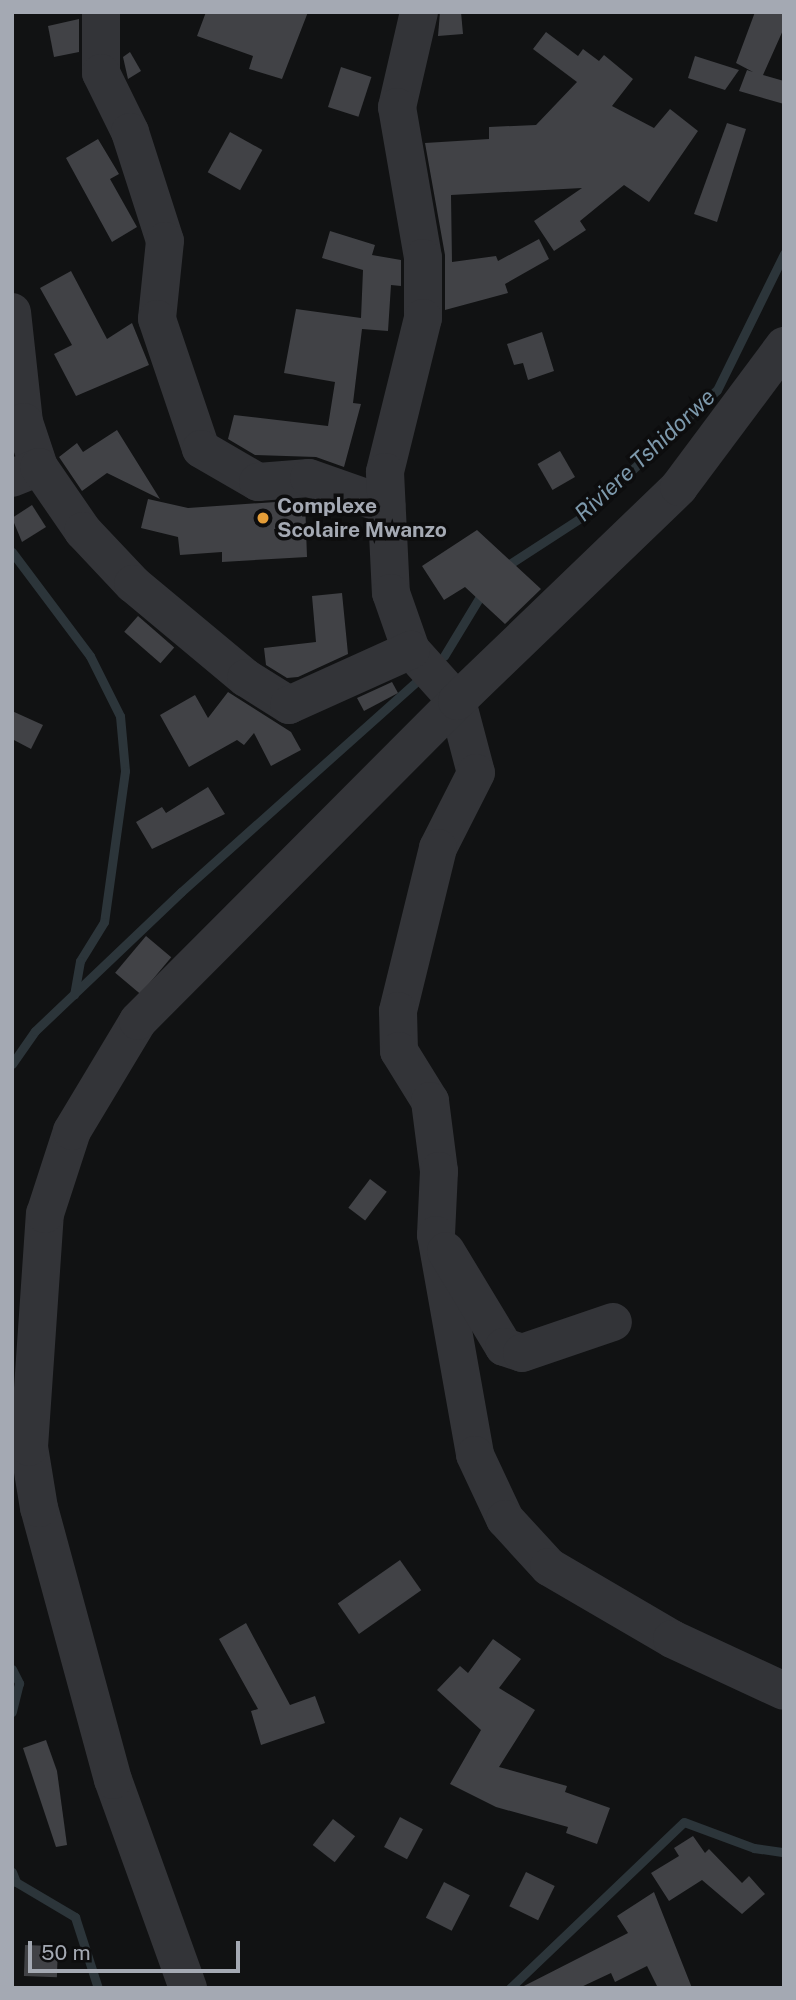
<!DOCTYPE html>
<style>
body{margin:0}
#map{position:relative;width:796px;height:2000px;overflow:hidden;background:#111213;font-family:"Public Sans",sans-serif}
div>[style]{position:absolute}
.stream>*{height:9px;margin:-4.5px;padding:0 4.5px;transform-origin:4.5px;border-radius:4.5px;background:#2c353a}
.building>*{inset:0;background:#414246;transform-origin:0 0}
.minor>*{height:38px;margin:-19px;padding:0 19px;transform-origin:19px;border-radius:19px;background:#333438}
.dots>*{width:19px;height:19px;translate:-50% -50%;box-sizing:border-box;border:4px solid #0d0d0e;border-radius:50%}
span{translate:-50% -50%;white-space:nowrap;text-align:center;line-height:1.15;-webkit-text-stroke:7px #0d0d0e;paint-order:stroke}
.poi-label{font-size:21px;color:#a4a9b3;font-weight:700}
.left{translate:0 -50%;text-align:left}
.water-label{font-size:23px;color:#7d99ac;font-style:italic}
.frame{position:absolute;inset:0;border:14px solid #a4a9b3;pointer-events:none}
.scale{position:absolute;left:28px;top:1941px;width:212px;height:32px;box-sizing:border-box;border:4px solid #a4a9b3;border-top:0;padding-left:9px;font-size:21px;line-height:24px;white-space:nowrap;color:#a4a9b3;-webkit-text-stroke:5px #0d0d0e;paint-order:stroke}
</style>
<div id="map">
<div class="stream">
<i style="left:12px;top:552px;width:130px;rotate:53.1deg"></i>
<i style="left:90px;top:656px;width:67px;rotate:63.4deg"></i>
<i style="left:120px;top:716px;width:55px;rotate:84.8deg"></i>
<i style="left:125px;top:771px;width:152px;rotate:97.9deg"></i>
<i style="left:104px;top:922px;width:46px;rotate:121.6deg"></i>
<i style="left:80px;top:961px;width:34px;rotate:100deg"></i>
<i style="left:502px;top:569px;width:95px;rotate:-33deg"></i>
<i style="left:582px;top:517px;width:185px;rotate:-43.3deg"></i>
<i style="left:717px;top:390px;width:152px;rotate:-63.8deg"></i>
<i style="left:444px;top:656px;width:77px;rotate:-58.8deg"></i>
<i style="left:12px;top:1064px;width:40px;rotate:-55.1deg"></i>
<i style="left:35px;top:1031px;width:202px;rotate:-43.6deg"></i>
<i style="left:181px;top:892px;width:318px;rotate:-41.8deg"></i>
<i style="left:12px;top:1669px;width:16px;rotate:63deg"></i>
<i style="left:19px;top:1683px;width:30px;rotate:104deg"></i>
<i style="left:12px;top:1872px;width:11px;rotate:68deg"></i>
<i style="left:16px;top:1882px;width:69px;rotate:30.7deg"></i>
<i style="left:75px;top:1917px;width:75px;rotate:72.1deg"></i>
<i style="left:510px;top:1988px;width:240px;rotate:-43.7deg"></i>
<i style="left:684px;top:1822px;width:75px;rotate:20.4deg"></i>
<i style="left:754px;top:1848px;width:30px;rotate:8deg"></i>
</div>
<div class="building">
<i style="clip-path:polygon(206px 12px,308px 12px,282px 79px,249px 69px,253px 56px,197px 36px)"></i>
<i style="clip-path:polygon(440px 12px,461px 12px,463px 34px,438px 36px)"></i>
<i style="clip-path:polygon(755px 12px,784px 12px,784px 28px,763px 75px,784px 81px,784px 104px,739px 91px,747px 70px,753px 72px,736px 63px)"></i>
<i style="clip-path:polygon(79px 19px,79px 52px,54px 57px,48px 26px)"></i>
<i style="clip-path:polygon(546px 32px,578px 56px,583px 49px,599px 61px,604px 55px,633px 79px,612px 106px,654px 128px,670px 109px,698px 131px,649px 202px,624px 185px,580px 221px,586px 230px,554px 251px,534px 221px,582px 188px,451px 195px,452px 262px,496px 256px,498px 261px,539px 239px,549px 259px,505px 284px,508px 293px,445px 310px,445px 255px,425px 143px,489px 139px,489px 127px,536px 125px,577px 82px,533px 49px)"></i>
<i style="clip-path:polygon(130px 52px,141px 71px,128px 79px,123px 57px)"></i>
<i style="clip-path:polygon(695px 56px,739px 70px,725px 90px,688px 78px)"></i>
<i style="left:341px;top:67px;width:32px;height:42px;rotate:18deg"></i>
<i style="clip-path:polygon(727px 123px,746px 129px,717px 222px,694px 214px)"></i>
<i style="left:230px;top:132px;width:37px;height:46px;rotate:29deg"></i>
<i style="clip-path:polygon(98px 139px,119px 174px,110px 179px,137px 227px,112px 242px,66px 158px)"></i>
<i style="clip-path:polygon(330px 231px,375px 245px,372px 255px,401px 260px,401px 286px,391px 285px,388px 331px,362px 329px,353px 403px,361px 404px,344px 467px,316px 457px,255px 455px,228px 439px,234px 415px,328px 426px,335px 382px,284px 373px,296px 309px,361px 318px,363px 270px,322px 258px)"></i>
<i style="clip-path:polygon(71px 271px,107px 339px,132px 323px,149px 365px,76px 396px,54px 354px,72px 345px,40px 288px)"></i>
<i style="clip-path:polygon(542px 332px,554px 371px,528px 380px,523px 363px,514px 365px,507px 344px)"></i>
<i style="clip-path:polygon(117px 430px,160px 499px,107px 473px,82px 491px,59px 457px,77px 443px,83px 452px)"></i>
<i style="left:560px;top:451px;width:30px;height:26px;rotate:60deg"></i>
<i style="clip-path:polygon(148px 499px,188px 508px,305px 500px,307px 557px,222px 562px,222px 552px,180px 555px,178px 537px,141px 528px)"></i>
<i style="clip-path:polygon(32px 505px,46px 527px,22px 542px,12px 518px)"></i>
<i style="clip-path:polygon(477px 530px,541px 589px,505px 624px,465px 587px,444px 600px,422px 566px)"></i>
<i style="clip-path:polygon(342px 593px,348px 654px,298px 677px,287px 678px,266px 665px,264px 648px,316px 642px,312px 596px)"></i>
<i style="left:138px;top:616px;width:48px;height:21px;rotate:41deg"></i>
<i style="clip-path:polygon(392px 682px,398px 693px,364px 711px,357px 698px)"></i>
<i style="clip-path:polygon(228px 692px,291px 732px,301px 750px,271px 766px,254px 733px,244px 745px,237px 740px,189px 767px,160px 715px,195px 695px,208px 718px)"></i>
<i style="clip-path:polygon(12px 711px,43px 725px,31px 749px,12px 739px)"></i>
<i style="clip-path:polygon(208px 787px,225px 814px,152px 849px,136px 822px,162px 807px,166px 813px)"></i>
<i style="left:146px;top:936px;width:33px;height:48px;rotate:40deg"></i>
<i style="left:370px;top:1179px;width:21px;height:36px;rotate:37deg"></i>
<i style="left:400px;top:1560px;width:37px;height:76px;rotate:55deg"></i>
<i style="clip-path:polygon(246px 1623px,290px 1705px,315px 1696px,325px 1723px,261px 1745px,251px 1711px,258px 1709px,219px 1639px)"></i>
<i style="clip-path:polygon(493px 1639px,521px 1659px,499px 1688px,535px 1710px,499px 1767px,567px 1786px,565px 1792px,610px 1808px,597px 1844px,566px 1833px,568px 1827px,496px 1807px,450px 1784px,481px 1730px,437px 1690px,460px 1666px,468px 1673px)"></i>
<i style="clip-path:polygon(46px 1740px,57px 1771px,67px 1845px,56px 1847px,23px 1748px)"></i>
<i style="left:400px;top:1817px;width:26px;height:34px;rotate:28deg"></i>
<i style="left:333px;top:1819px;width:28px;height:33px;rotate:38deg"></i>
<i style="clip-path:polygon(693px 1836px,705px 1853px,709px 1849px,742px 1883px,749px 1876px,765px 1894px,742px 1914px,702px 1880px,669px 1901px,651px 1873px,679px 1856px,674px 1848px)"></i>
<i style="left:526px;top:1872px;width:32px;height:38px;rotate:26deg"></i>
<i style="left:444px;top:1882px;width:29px;height:40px;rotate:27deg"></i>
<i style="clip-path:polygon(654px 1892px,692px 1988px,658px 1988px,647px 1966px,615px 1982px,611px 1973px,579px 1988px,520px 1988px,628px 1933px,617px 1916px)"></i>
<i style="left:25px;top:1945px;width:33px;height:31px;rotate:2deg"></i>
</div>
<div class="minor">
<i style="left:101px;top:12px;width:61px;rotate:90deg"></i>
<i style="left:101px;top:73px;width:66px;rotate:63.8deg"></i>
<i style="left:130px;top:132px;width:114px;rotate:72.2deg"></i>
<i style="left:165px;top:241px;width:78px;rotate:95.9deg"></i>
<i style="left:157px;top:319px;width:137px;rotate:71.3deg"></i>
<i style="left:201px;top:449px;width:66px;rotate:30.1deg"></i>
<i style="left:258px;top:482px;width:51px;rotate:-4.5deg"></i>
<i style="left:309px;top:478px;width:82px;rotate:19.3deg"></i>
<i style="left:419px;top:12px;width:98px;rotate:103deg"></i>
<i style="left:397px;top:107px;width:153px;rotate:80.2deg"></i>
<i style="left:423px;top:258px;width:60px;rotate:90deg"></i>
<i style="left:423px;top:318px;width:159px;rotate:103.9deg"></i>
<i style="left:385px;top:472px;width:121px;rotate:87.2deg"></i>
<i style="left:391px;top:593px;width:60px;rotate:70.7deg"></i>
<i style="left:411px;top:650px;width:69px;rotate:48deg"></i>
<i style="left:457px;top:701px;width:74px;rotate:75.2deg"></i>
<i style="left:476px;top:773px;width:84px;rotate:116.9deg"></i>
<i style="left:438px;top:848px;width:168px;rotate:103.8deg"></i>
<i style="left:398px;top:1011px;width:40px;rotate:88.6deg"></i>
<i style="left:399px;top:1051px;width:59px;rotate:58.2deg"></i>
<i style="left:430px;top:1101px;width:71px;rotate:82.7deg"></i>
<i style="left:439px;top:1171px;width:64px;rotate:92.7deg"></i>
<i style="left:436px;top:1235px;width:223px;rotate:79.9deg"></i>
<i style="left:475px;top:1455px;width:71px;rotate:64.9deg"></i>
<i style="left:505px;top:1519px;width:65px;rotate:47.5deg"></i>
<i style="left:549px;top:1567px;width:143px;rotate:30.3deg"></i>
<i style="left:672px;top:1639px;width:123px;rotate:24.9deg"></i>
<i style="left:12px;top:312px;width:111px;rotate:83.8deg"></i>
<i style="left:24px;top:422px;width:47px;rotate:71.6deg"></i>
<i style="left:12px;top:478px;width:29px;rotate:-22deg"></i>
<i style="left:39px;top:467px;width:78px;rotate:55.5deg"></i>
<i style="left:83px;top:531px;width:73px;rotate:46.7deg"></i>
<i style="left:133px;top:584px;width:147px;rotate:39.8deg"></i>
<i style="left:246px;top:678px;width:51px;rotate:32.1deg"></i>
<i style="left:289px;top:705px;width:134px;rotate:-24.3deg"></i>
<i style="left:446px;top:1251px;width:112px;rotate:58.9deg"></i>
<i style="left:504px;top:1347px;width:19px;rotate:18deg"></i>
<i style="left:522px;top:1353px;width:96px;rotate:-18.8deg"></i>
<i style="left:188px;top:1988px;width:221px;rotate:-109.8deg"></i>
<i style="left:113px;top:1780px;width:282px;rotate:-105.2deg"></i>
<i style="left:39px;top:1508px;width:62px;rotate:-99.3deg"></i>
<i style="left:29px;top:1447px;width:234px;rotate:-86.1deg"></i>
<i style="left:45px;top:1214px;width:87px;rotate:-72deg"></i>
<i style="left:72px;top:1131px;width:128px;rotate:-59deg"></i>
<i style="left:138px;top:1021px;width:452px;rotate:-45.1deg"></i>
<i style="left:457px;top:701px;width:308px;rotate:-43.9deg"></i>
<i style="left:679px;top:487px;width:176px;rotate:-53.3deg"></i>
</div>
<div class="dots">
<i style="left:263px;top:518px;background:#e49d38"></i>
</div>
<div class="poi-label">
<span class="left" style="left:277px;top:518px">Complexe<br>Scolaire Mwanzo</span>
</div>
<div class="water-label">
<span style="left:645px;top:455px;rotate:-43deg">Riviere Tshidorwe</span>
</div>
<div class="frame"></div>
<div class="scale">50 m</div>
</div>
